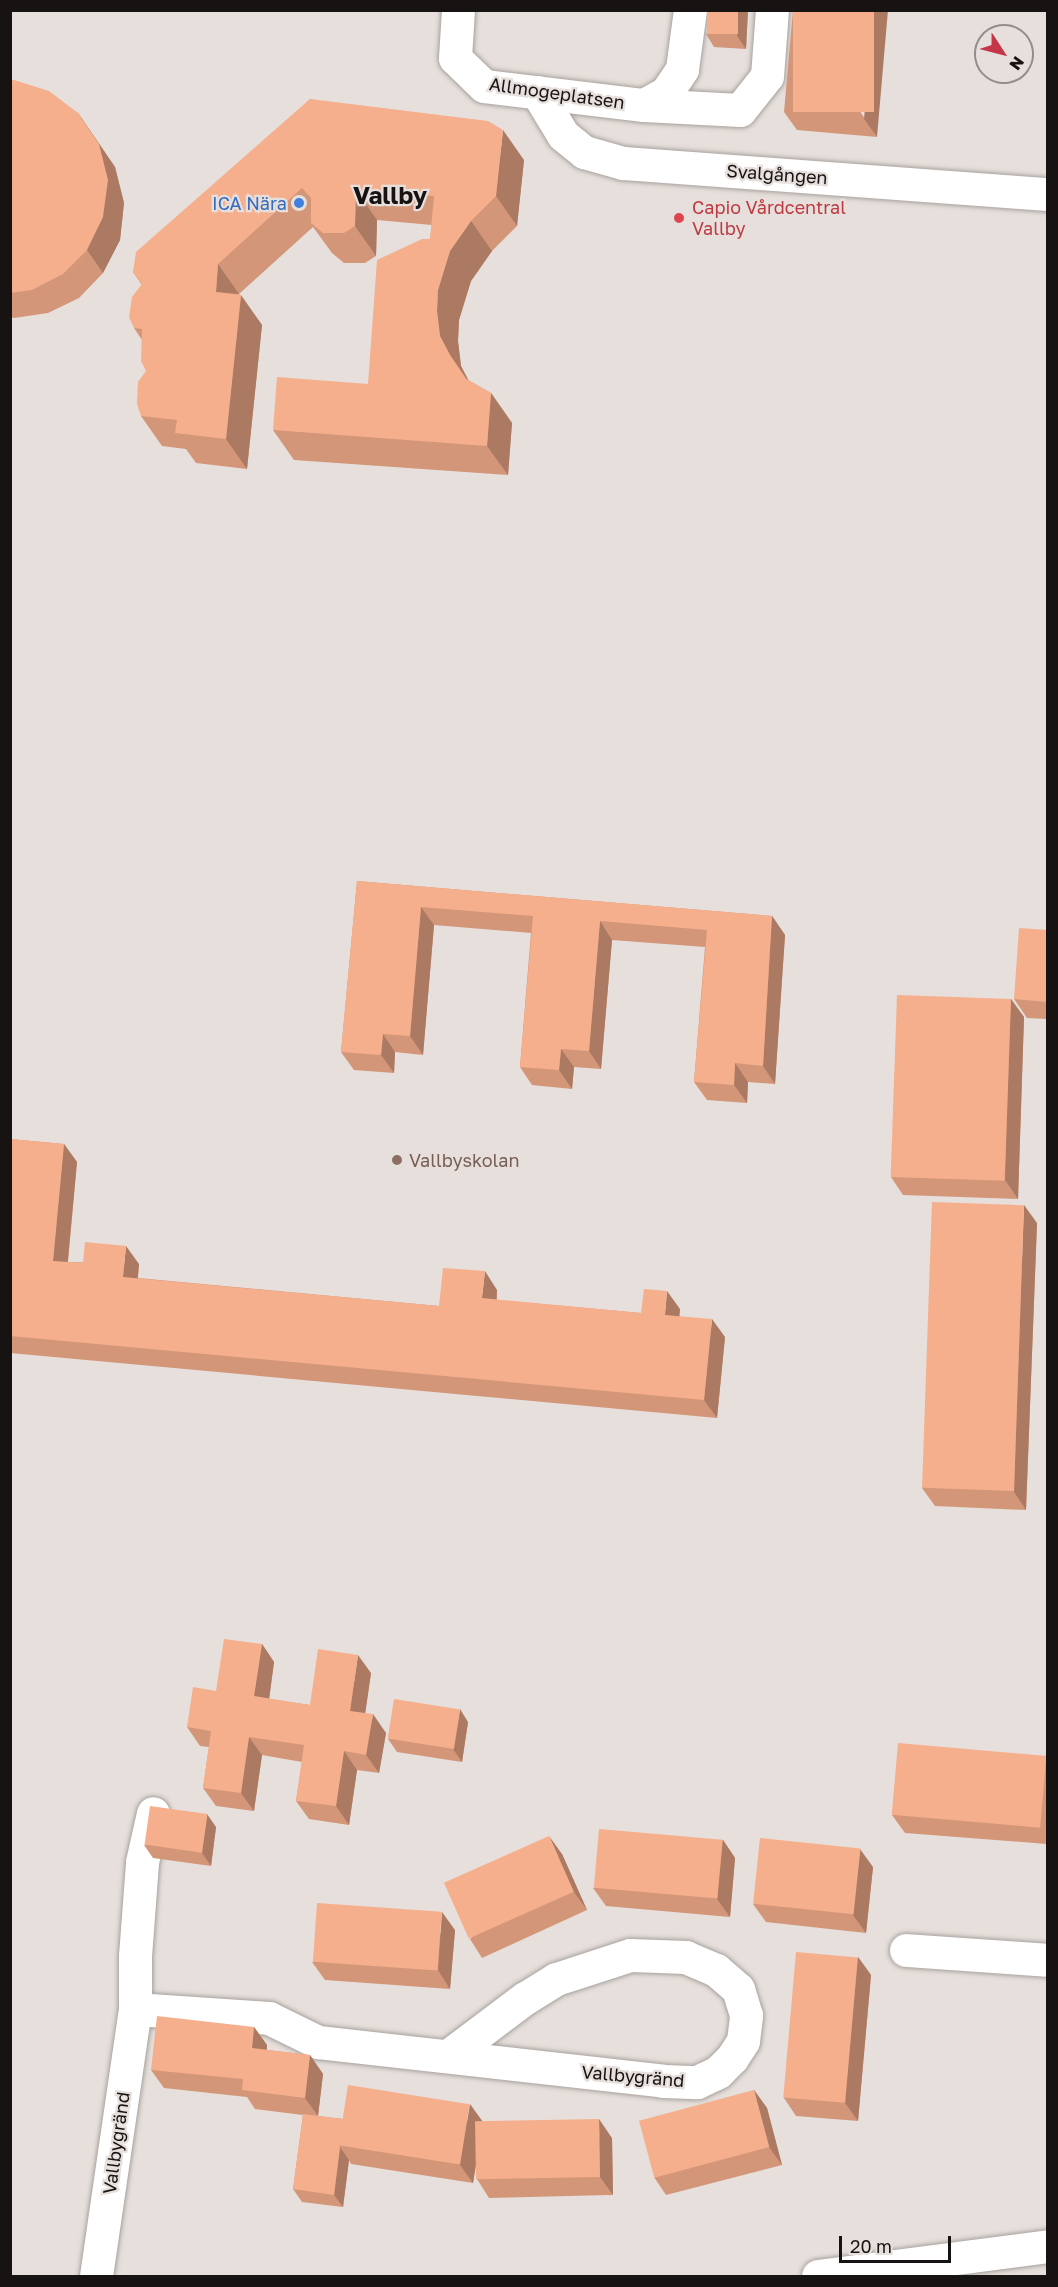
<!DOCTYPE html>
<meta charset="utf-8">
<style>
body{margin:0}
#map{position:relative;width:1058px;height:2287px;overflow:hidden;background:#e6dfdb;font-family:"Golos Text",sans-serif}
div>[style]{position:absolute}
.roads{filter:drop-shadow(0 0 2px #a8a29e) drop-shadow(0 0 2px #a8a29e)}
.minor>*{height:33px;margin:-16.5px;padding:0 16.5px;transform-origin:16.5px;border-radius:16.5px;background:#fff}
.tertiary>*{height:33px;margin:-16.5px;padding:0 16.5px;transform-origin:16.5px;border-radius:16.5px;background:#fff}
.wall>*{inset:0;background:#d39679}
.shaded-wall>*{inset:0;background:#ac7a63}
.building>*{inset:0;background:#f5af8d;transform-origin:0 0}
.dots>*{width:16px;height:16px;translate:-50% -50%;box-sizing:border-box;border:3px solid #e6dfdb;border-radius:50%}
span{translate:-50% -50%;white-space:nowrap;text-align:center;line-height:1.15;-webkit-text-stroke:4.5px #e6dfdb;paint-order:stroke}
.street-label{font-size:18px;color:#161312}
.shop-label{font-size:18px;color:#366cbe}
.right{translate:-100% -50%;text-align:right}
.health-label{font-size:18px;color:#be3a42}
.left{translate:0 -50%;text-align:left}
.education-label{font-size:18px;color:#785e54}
.district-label{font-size:24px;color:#161312;font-weight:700}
.frame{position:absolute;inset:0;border:12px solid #161312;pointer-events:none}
.north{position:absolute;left:974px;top:24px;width:60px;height:60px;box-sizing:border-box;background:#e6dfdb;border:2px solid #938d8b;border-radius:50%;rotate:126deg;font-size:16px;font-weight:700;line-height:24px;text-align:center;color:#161312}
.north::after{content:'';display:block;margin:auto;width:21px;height:27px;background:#c6364a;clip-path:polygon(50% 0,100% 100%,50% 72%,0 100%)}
.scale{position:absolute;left:839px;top:2236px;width:112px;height:27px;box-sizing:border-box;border:3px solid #161312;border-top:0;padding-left:8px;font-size:18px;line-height:21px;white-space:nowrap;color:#161312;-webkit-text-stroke:4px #e6dfdb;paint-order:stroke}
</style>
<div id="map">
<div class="roads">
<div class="minor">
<i style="left:458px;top:10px;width:48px;rotate:93.6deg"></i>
<i style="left:455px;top:58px;width:40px;rotate:44deg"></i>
<i style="left:484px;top:86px;width:161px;rotate:6.8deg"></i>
<i style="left:644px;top:105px;width:96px;rotate:3deg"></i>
<i style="left:740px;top:110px;width:43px;rotate:-51.5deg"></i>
<i style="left:767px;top:76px;width:66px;rotate:-85.7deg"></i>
<i style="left:537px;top:92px;width:50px;rotate:58.8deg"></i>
<i style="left:563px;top:135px;width:27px;rotate:39deg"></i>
<i style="left:584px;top:152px;width:41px;rotate:15.8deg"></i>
<i style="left:623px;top:163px;width:426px;rotate:4.2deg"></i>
<i style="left:644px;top:105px;width:25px;rotate:-29deg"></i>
<i style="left:666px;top:93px;width:29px;rotate:-56deg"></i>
<i style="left:682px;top:69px;width:60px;rotate:-82.3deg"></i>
<i style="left:906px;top:1950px;width:142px;rotate:4deg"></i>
<i style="left:135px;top:2009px;width:53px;rotate:-90deg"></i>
<i style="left:135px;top:1956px;width:94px;rotate:-85.7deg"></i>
<i style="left:142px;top:1862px;width:50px;rotate:-77.3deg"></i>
<i style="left:96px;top:2276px;width:270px;rotate:-81.7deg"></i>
<i style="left:135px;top:2009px;width:134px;rotate:3.8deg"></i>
<i style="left:269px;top:2018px;width:55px;rotate:26.1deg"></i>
<i style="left:318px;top:2042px;width:347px;rotate:6.4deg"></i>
<i style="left:663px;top:2081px;width:34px;rotate:2deg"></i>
<i style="left:697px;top:2082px;width:23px;rotate:-25deg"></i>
<i style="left:718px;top:2072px;width:20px;rotate:-45deg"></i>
<i style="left:732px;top:2058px;width:20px;rotate:-57deg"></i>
<i style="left:743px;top:2041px;width:26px;rotate:-83deg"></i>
<i style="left:746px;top:2015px;width:27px;rotate:-107deg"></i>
<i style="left:738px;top:1989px;width:29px;rotate:-139deg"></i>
<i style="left:716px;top:1970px;width:33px;rotate:-157deg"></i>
<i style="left:686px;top:1957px;width:56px;rotate:-178deg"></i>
<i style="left:630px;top:1955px;width:78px;rotate:162deg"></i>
<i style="left:556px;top:1979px;width:36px;rotate:148deg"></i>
<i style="left:525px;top:1998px;width:96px;rotate:143deg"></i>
</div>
<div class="tertiary">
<i style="left:818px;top:2276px;width:232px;rotate:-7.4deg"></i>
</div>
</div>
<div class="wall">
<i style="clip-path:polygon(748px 10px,746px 49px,714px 47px,706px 34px)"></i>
<i style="clip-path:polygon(793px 10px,877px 137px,797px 130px,784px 112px)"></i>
<i style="clip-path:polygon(10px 80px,78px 113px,115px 167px,124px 203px,120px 240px,103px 273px,79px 298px,48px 313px,14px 318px,10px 317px)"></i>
<i style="clip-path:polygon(310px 99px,524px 160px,517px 226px,492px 251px,471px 281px,459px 320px,458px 341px,461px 366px,468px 380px,491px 393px,512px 423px,508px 475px,294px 460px,273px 430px,368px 384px,430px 239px,432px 225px,377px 220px,376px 256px,365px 263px,344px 263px,332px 253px,313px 227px,239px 294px,262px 325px,247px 469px,196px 463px,186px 449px,162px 446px,141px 416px,146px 371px,142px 340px,134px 328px,142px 285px,133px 272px)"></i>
<i style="clip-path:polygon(357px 881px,772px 916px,785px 935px,775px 1084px,748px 1082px,747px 1103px,707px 1100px,694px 1082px,705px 947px,612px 940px,601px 1069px,574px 1067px,572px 1089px,532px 1085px,520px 1067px,531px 933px,434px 925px,423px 1055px,395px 1052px,394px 1073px,354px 1070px,341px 1052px)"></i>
<i style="clip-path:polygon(1047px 930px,1047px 1019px,1027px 1018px,1014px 999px)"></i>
<i style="clip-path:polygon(1011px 999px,1024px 1017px,1018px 1199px,903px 1195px,891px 1177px)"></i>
<i style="clip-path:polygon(10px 1139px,64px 1144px,77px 1162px,68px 1262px,139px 1264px,138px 1278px,439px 1306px,497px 1290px,497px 1300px,641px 1313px,680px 1309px,679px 1316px,725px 1337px,717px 1418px,10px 1353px)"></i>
<i style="clip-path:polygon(1037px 1223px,1026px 1510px,935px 1506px,922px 1488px)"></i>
<i style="clip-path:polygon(262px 1644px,274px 1662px,269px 1699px,310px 1705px,371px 1673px,365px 1713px,386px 1733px,379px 1773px,357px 1770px,349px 1825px,309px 1819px,296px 1801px,302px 1762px,262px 1755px,254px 1811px,216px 1806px,203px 1788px,209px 1747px,200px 1746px,187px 1727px,216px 1691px)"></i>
<i style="clip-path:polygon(468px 1722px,462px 1762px,397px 1752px,388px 1739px)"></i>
<i style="clip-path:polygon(1047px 1755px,1047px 1844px,905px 1833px,892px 1815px)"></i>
<i style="clip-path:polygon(216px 1827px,211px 1866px,153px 1858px,144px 1845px)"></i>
<i style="clip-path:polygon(723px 1840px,735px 1858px,730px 1917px,606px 1906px,593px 1888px)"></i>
<i style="clip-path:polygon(562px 1854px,587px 1910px,482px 1958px,470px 1939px)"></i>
<i style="clip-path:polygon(873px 1867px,866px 1933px,766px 1922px,753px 1904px)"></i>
<i style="clip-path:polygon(455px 1930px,450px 1989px,325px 1980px,312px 1962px)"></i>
<i style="clip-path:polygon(858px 1957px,871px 1975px,858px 2121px,796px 2116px,784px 2098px)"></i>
<i style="clip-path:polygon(254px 2027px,267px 2045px,267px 2050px,310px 2055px,323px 2074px,318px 2116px,343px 2119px,483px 2122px,612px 2138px,613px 2195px,489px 2198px,477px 2179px,476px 2162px,473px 2183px,351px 2164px,349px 2160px,343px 2207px,302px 2202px,293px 2189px,303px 2115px,255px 2109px,247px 2097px,164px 2088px,151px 2070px)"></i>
<i style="clip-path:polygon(754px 2090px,767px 2108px,782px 2165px,666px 2195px,654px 2177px)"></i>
</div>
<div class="shaded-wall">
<i style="clip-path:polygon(738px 10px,748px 10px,746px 49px,737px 36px)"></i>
<i style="clip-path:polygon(874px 10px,888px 10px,877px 137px,864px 119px)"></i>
<i style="clip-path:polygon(78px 113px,115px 167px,124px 203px,120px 240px,103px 273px,87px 250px)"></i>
<i style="clip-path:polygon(503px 130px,524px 160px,517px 226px,496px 196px)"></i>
<i style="clip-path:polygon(356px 190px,377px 220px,376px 256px,355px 226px)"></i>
<i style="clip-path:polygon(471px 221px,492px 251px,471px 281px,459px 320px,458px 341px,461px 366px,471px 385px,450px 355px,440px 336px,437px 311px,438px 290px,450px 251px)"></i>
<i style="clip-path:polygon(218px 264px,239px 294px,216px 292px)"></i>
<i style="clip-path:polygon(241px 295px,262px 325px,247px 469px,226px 439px)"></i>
<i style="clip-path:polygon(491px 393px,512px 423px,508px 475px,487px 446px)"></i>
<i style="clip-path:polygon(421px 907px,434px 925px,423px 1055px,410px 1036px)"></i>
<i style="clip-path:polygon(772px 916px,785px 935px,775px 1084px,763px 1066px)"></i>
<i style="clip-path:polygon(600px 921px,612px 940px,601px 1069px,589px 1051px)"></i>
<i style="clip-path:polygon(1011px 999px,1024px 1017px,1018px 1199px,1005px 1180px)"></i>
<i style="clip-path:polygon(383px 1034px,395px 1052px,394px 1073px,381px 1055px)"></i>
<i style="clip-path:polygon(561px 1049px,574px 1067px,572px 1089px,559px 1070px)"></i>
<i style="clip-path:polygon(735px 1063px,748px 1082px,747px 1103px,734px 1085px)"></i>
<i style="clip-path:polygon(64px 1144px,77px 1162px,66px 1279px,53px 1261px)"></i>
<i style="clip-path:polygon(1024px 1205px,1037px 1223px,1026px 1510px,1014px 1492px)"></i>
<i style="clip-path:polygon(126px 1246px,139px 1264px,136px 1295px,123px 1277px)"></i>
<i style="clip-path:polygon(485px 1271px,497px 1290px,495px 1317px,482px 1298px)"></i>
<i style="clip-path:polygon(667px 1291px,680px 1309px,678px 1333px,665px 1315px)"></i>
<i style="clip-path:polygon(712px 1319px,725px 1337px,717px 1418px,704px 1400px)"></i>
<i style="clip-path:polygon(262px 1644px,274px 1662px,267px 1715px,254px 1696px)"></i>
<i style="clip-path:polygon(358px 1655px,371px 1673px,363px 1729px,350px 1711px)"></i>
<i style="clip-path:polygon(460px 1709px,468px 1722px,462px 1762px,453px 1749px)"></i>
<i style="clip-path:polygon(373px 1714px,386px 1733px,379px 1773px,366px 1755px)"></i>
<i style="clip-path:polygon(249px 1737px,262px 1755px,254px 1811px,241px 1793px)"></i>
<i style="clip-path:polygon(344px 1751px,357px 1770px,349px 1825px,336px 1806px)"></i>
<i style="clip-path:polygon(207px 1814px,216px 1827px,211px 1866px,202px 1853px)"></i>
<i style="clip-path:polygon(549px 1836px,562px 1854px,587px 1910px,574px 1892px)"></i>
<i style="clip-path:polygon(723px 1840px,735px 1858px,730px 1917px,717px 1899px)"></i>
<i style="clip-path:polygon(860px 1849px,873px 1867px,866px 1933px,853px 1915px)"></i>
<i style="clip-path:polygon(442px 1912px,455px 1930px,450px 1989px,438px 1970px)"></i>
<i style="clip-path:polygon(858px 1957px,871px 1975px,858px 2121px,845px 2103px)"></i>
<i style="clip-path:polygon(254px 2027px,267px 2045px,265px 2066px,252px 2048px)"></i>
<i style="clip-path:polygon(310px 2055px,323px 2074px,318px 2116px,305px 2098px)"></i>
<i style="clip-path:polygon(754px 2090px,767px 2108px,782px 2165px,769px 2147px)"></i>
<i style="clip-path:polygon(470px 2104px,483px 2122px,473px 2183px,460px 2165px)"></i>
<i style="clip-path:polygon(599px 2119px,612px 2138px,613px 2195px,600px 2177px)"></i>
<i style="clip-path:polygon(340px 2147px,349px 2160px,343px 2207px,334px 2195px)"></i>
</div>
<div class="building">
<i style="left:707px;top:10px;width:31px;height:24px"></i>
<i style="left:793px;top:10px;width:81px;height:102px"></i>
<i style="clip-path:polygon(10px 80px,14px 80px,49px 91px,78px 113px,99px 144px,108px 180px,103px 217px,87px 250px,63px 274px,32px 290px,10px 293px)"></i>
<i style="clip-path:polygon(310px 99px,488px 121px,503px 130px,496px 196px,471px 221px,450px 251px,438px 290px,437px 311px,440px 336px,450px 355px,466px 379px,491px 393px,487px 446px,273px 430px,277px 377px,368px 384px,377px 260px,422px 239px,430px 239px,434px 196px,356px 190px,355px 226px,344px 233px,323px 233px,311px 223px,311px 198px,302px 188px,218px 264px,216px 292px,241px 295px,226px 439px,175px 433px,177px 420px,141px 416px,137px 404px,138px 382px,146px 371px,141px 361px,142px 329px,134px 328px,129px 317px,132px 297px,142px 284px,133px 272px,136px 252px)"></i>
<i style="clip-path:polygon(357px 881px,772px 916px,763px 1066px,735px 1063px,734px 1085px,694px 1082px,707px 930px,600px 921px,589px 1051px,561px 1049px,559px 1070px,520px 1067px,533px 916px,421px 907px,410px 1036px,383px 1034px,381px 1055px,341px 1052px)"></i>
<i style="clip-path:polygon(1019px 928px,1047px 930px,1047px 1002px,1014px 999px)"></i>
<i style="left:897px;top:995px;width:114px;height:182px;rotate:2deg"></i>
<i style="clip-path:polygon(10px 1139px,64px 1144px,53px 1261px,83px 1263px,85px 1242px,126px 1246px,123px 1277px,439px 1306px,443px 1268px,485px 1271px,482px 1298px,641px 1313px,644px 1289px,667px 1291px,665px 1315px,712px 1319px,704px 1400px,10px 1336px)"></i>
<i style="left:932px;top:1202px;width:92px;height:286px;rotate:2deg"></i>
<i style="clip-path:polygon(224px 1639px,262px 1644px,254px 1696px,310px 1705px,318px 1649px,358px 1655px,350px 1711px,373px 1714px,366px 1755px,344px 1751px,336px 1806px,296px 1801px,304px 1745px,249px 1737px,241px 1793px,203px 1788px,211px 1731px,187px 1727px,193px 1687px,216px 1691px)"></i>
<i style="left:394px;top:1699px;width:67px;height:40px;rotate:9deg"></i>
<i style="left:898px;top:1743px;width:149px;height:72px;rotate:5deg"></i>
<i style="left:150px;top:1806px;width:58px;height:39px;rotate:8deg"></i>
<i style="left:599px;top:1829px;width:124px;height:59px;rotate:5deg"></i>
<i style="left:549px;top:1836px;width:61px;height:115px;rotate:66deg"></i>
<i style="left:760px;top:1838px;width:101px;height:66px;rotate:6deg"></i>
<i style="left:317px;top:1903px;width:125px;height:59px;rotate:4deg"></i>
<i style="left:796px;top:1952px;width:62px;height:146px;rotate:5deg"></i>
<i style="clip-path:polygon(157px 2016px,254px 2027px,252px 2048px,310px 2055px,305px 2098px,242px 2090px,243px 2079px,151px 2070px)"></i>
<i style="left:348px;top:2085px;width:123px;height:61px;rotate:9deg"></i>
<i style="left:754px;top:2090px;width:59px;height:119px;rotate:75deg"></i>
<i style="clip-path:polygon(303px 2114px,343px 2119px,339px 2145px,340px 2147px,334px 2195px,293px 2189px)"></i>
<i style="left:599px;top:2119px;width:58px;height:124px;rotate:89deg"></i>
</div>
<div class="dots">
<i style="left:299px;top:203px;background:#3f7fe0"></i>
<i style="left:679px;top:218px;background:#e0444e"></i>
<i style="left:397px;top:1160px;background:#8d6e63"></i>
</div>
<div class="street-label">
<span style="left:557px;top:93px;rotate:8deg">Allmogeplatsen</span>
<span style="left:777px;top:174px;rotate:4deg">Svalgången</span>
<span style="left:633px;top:2076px;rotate:5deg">Vallbygränd</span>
<span style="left:116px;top:2143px;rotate:-82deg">Vallbygränd</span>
</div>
<div class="shop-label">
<span class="right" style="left:287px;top:203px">ICA Nära</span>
</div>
<div class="health-label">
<span class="left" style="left:692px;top:218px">Capio Vårdcentral<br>Vallby</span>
</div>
<div class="education-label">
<span class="left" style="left:409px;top:1160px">Vallbyskolan</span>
</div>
<div class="district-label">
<span style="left:390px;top:195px">Vallby</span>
</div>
<div class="frame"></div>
<div class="north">N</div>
<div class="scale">20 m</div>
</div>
